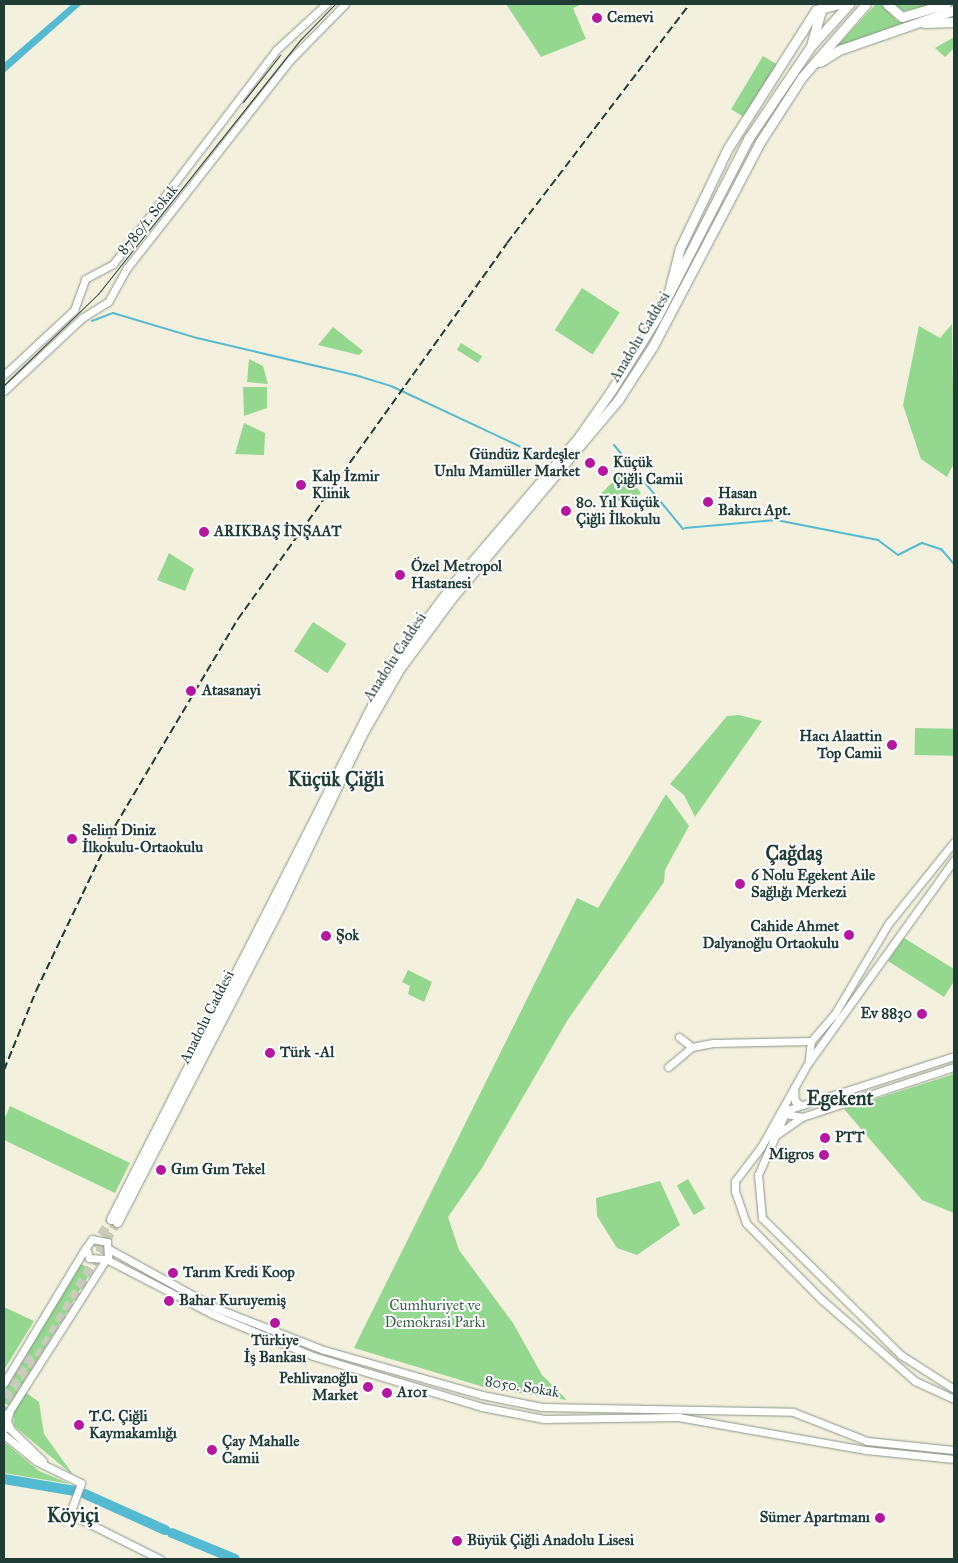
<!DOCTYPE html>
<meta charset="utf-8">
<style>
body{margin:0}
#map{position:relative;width:958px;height:1563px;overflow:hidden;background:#f3f0dd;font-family:"IM FELL Great Primer",serif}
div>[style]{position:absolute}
.green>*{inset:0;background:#94d78f;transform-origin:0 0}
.water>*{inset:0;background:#54bad2}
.stream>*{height:2px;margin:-1px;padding:0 1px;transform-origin:1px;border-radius:1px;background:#54bad2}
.river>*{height:10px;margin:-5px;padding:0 5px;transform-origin:5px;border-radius:5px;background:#54bad2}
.highway-tunnel>*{height:9px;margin-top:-4.5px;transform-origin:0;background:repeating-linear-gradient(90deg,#c9ccbb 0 9px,transparent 0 13.5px)}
.roads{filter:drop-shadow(0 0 1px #899688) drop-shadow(0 0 1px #899688)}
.secondary>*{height:7px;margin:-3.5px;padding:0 3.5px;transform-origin:3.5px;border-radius:3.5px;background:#fff}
.highway>*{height:9px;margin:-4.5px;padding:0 4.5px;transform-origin:4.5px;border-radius:4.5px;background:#fff}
.tram>*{height:1px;margin:-0.5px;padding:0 0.5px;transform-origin:0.5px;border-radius:0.5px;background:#1f3d34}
.rail>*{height:2px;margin-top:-1px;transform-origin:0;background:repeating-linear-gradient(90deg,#1f3d34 0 8px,transparent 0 12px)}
.dots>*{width:14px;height:14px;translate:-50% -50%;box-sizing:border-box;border:2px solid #fff;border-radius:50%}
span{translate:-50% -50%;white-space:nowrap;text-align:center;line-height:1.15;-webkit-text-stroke:4px #fff;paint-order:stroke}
.poi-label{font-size:15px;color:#1f3d34;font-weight:700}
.left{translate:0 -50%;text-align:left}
.right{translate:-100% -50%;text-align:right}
.street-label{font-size:15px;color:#1f3d34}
.park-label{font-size:15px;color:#3c644b}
.district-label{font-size:20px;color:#1f3d34;font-weight:700}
.frame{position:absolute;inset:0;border:5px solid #1f3d34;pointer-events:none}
</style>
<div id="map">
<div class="green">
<i style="clip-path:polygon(506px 4px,582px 4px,573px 8px,586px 39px,541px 57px)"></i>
<i style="clip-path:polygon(876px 4px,883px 4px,896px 20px,906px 22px,835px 48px)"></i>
<i style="clip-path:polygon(891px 4px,935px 4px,900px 12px)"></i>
<i style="clip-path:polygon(954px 37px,954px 48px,945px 57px,935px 48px)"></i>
<i style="left:763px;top:56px;width:17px;height:62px;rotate:31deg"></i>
<i style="left:582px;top:288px;width:45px;height:50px;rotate:33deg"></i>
<i style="clip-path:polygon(952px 324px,954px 463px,947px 477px,921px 459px,903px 405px,919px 326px,940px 338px)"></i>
<i style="clip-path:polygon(333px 327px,363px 351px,359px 355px,318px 345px)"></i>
<i style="left:461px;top:343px;width:25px;height:8px;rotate:32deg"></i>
<i style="clip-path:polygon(249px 359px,263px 366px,268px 384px,247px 382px)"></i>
<i style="clip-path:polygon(243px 387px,267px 387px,267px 408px,244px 416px)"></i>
<i style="clip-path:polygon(244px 423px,265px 433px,264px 455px,235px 454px)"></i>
<i style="clip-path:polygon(623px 471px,641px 493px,625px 506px,618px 500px,609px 507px,598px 497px)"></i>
<i style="clip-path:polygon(169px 553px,194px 569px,185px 591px,157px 580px)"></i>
<i style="left:313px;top:622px;width:40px;height:35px;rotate:33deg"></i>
<i style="clip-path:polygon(739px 715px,762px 721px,695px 817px,684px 795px,670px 784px,727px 716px)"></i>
<i style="left:915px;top:728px;width:39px;height:27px;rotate:1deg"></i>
<i style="clip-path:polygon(666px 794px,689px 826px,665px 870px,664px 882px,567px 1021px,482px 1168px,448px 1217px,459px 1250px,513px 1323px,542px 1375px,567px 1400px,487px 1388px,354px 1348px,577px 898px,598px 908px)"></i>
<i style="clip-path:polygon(904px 938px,954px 969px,954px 981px,944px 997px,888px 961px)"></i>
<i style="clip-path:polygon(408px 970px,432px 982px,424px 1002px,408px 994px,410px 986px,402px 982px)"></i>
<i style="clip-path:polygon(954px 1074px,954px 1213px,922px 1200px,844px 1109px)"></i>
<i style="clip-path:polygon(10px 1106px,130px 1163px,115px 1193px,4px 1140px,4px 1120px)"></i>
<i style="left:688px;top:1179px;width:34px;height:13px;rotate:60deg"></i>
<i style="clip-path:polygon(660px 1181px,680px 1225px,637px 1255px,617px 1248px,597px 1216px,596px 1198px)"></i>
<i style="clip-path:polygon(81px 1264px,92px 1270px,10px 1406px,4px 1403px,4px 1389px)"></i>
<i style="clip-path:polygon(4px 1307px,34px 1321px,4px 1370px)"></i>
<i style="clip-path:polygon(25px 1392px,39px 1402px,44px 1434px,74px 1476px,14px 1426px,13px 1411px)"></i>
<i style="clip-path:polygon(4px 1442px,39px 1471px,70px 1484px,4px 1473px)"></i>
</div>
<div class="water">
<i style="clip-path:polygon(72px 4px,82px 4px,4px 73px,4px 63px)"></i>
</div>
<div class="stream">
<i style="left:92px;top:321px;width:22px;rotate:-21deg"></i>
<i style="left:113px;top:313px;width:88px;rotate:16.6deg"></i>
<i style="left:197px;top:338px;width:162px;rotate:13.2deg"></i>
<i style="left:355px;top:375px;width:38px;rotate:17deg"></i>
<i style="left:391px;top:386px;width:174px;rotate:25.1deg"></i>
<i style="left:614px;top:445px;width:109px;rotate:50.6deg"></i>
<i style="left:685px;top:528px;width:91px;rotate:-5deg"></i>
<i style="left:776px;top:520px;width:104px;rotate:11.1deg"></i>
<i style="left:878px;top:540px;width:25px;rotate:37deg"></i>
<i style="left:898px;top:555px;width:27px;rotate:-27deg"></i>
<i style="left:922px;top:543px;width:20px;rotate:18deg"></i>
<i style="left:941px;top:549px;width:20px;rotate:49deg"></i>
</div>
<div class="river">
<i style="left:4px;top:1479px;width:72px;rotate:9.6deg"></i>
<i style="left:85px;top:1494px;width:88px;rotate:24.2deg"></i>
<i style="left:172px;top:1533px;width:68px;rotate:22.4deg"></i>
</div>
<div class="highway-tunnel">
<i style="left:94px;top:1246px;width:32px;rotate:-58deg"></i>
<i style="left:4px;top:1397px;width:53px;rotate:-58.1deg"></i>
<i style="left:4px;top:1415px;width:224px;rotate:-59.7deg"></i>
</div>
<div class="roads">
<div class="secondary">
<i style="left:4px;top:375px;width:96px;rotate:-42.9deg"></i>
<i style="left:74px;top:310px;width:33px;rotate:-70deg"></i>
<i style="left:85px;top:279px;width:32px;rotate:-28deg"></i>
<i style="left:113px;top:264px;width:269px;rotate:-52.7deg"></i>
<i style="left:276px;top:50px;width:68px;rotate:-42.6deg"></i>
<i style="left:4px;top:391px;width:107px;rotate:-43.1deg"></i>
<i style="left:82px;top:318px;width:31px;rotate:-32deg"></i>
<i style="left:108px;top:302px;width:39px;rotate:-61deg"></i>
<i style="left:127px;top:268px;width:266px;rotate:-51.9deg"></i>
<i style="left:291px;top:59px;width:77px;rotate:-45.5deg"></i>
<i style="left:954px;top:860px;width:250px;rotate:125.7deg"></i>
<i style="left:808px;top:1063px;width:96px;rotate:119.2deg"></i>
<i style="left:761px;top:1147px;width:43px;rotate:127.4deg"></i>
<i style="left:735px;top:1181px;width:10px;rotate:90deg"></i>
<i style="left:735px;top:1191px;width:34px;rotate:71deg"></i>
<i style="left:746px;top:1223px;width:107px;rotate:45.4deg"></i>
<i style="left:821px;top:1299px;width:125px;rotate:41.1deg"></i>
<i style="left:915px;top:1381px;width:43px;rotate:24.8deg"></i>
<i style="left:679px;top:1037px;width:16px;rotate:38deg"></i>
<i style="left:809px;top:1059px;width:18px;rotate:-84deg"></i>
<i style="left:811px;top:1041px;width:35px;rotate:-49deg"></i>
<i style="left:834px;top:1015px;width:106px;rotate:-59.3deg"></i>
<i style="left:888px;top:924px;width:105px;rotate:-51.2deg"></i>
<i style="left:668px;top:1067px;width:31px;rotate:-40deg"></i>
<i style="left:692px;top:1047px;width:21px;rotate:-11deg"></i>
<i style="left:713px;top:1043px;width:98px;rotate:-1.2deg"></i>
<i style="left:794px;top:1088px;width:13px;rotate:86deg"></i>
<i style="left:795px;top:1101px;width:7px;rotate:34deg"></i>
<i style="left:787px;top:1109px;width:72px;rotate:113.7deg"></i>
<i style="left:758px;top:1175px;width:43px;rotate:84.7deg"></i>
<i style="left:762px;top:1218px;width:195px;rotate:44.6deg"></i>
<i style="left:901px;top:1355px;width:63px;rotate:32.7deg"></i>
<i style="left:784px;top:1111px;width:179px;rotate:-17.9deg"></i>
<i style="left:780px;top:1113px;width:22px;rotate:10deg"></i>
<i style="left:802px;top:1117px;width:160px;rotate:-18.2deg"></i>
<i style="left:772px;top:1138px;width:35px;rotate:-35deg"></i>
<i style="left:109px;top:1249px;width:122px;rotate:28.9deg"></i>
<i style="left:216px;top:1308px;width:116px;rotate:21.3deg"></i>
<i style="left:324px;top:1350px;width:164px;rotate:15.9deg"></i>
<i style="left:482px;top:1395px;width:61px;rotate:11.3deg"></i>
<i style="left:542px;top:1407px;width:251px;rotate:1.1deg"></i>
<i style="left:793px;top:1412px;width:79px;rotate:21.4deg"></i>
<i style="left:867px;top:1441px;width:87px;rotate:5.9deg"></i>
<i style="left:106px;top:1259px;width:119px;rotate:27.4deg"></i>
<i style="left:212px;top:1314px;width:109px;rotate:22.6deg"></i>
<i style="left:313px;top:1356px;width:177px;rotate:16.8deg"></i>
<i style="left:482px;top:1407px;width:63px;rotate:11deg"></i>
<i style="left:544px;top:1419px;width:134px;rotate:-0.9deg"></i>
<i style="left:678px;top:1417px;width:191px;rotate:10deg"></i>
<i style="left:866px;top:1450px;width:88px;rotate:5.8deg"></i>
<i style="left:4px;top:1383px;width:159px;rotate:-58.9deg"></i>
<i style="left:4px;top:1413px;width:17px;rotate:69deg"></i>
<i style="left:10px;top:1429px;width:46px;rotate:44.1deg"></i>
<i style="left:4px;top:1429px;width:20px;rotate:-72deg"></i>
<i style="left:10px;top:1410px;width:183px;rotate:-57.5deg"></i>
<i style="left:108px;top:1256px;width:14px;rotate:-94deg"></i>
<i style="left:107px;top:1242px;width:15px;rotate:-169deg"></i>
<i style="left:92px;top:1239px;width:11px;rotate:124deg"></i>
<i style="left:86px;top:1248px;width:10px;rotate:73deg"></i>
<i style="left:89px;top:1258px;width:17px;rotate:3deg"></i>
<i style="left:4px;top:1435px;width:41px;rotate:39.1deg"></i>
<i style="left:36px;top:1461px;width:50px;rotate:26.1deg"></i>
<i style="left:81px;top:1483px;width:33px;rotate:110deg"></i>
<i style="left:70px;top:1514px;width:101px;rotate:26.6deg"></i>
</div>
<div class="highway">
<i style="left:887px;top:4px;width:20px;rotate:41deg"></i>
<i style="left:902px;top:17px;width:46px;rotate:-16.5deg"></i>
<i style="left:924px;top:23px;width:30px;rotate:-2deg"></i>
<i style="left:812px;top:42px;width:37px;rotate:-74deg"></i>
<i style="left:820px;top:62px;width:22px;rotate:-32deg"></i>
<i style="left:839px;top:50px;width:122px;rotate:-19.2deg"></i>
<i style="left:669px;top:291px;width:44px;rotate:-75.7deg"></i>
<i style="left:680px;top:248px;width:111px;rotate:-64.4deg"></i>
<i style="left:728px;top:148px;width:164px;rotate:-57.5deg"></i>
<i style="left:816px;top:10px;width:23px;rotate:-15deg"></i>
<i style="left:111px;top:1219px;width:620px;rotate:-63.06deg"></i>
<i style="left:392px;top:666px;width:102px;rotate:-53.4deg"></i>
<i style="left:453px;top:584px;width:192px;rotate:-49.4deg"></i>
<i style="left:578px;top:438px;width:57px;rotate:-54.9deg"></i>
<i style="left:611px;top:391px;width:87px;rotate:-58.1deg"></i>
<i style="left:657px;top:317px;width:200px;rotate:-62.9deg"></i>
<i style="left:748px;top:139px;width:112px;rotate:-55.9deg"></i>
<i style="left:811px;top:46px;width:57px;rotate:-47.9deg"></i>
<i style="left:117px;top:1222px;width:358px;rotate:-62.7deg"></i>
<i style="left:281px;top:904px;width:186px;rotate:-64.5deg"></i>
<i style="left:361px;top:736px;width:78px;rotate:-60.2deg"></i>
<i style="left:400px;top:668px;width:86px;rotate:-53.5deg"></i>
<i style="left:451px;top:599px;width:260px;rotate:-50deg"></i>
<i style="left:618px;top:400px;width:64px;rotate:-57.1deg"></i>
<i style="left:653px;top:346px;width:230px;rotate:-62.3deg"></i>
<i style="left:760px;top:142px;width:77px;rotate:-57.1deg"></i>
<i style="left:802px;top:77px;width:97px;rotate:-48.8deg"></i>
</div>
</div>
<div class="tram">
<i style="left:243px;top:102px;width:60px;rotate:-51.8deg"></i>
<i style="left:4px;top:385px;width:131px;rotate:-44.1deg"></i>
<i style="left:98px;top:294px;width:326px;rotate:-51.5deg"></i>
<i style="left:301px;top:39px;width:49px;rotate:-45.8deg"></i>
</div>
<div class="rail">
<i style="left:4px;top:1070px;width:85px;rotate:-67.9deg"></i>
<i style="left:36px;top:991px;width:183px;rotate:-64.4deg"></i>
<i style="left:115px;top:826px;width:241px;rotate:-59.3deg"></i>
<i style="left:238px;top:619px;width:462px;rotate:-54.4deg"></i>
<i style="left:507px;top:243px;width:301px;rotate:-52.6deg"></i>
</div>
<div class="dots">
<i style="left:597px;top:18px;background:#b5179e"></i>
<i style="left:590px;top:463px;background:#b5179e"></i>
<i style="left:603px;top:471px;background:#b5179e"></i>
<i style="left:301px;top:485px;background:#b5179e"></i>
<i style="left:708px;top:502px;background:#b5179e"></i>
<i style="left:566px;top:511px;background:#b5179e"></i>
<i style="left:204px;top:532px;background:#b5179e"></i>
<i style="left:400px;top:575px;background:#b5179e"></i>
<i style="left:191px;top:691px;background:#b5179e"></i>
<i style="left:892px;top:745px;background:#b5179e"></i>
<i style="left:72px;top:839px;background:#b5179e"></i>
<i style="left:740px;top:884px;background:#b5179e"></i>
<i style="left:849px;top:935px;background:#b5179e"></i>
<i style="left:326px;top:936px;background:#b5179e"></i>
<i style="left:922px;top:1014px;background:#b5179e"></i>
<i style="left:270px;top:1053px;background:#b5179e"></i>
<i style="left:825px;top:1138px;background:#b5179e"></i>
<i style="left:824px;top:1155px;background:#b5179e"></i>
<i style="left:161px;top:1170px;background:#b5179e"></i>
<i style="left:173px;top:1273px;background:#b5179e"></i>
<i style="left:169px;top:1301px;background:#b5179e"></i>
<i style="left:275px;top:1323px;background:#b5179e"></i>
<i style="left:368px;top:1387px;background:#b5179e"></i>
<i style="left:387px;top:1393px;background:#b5179e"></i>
<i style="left:79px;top:1425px;background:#b5179e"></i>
<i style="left:212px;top:1450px;background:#b5179e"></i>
<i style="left:880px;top:1518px;background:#b5179e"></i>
<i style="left:457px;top:1541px;background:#b5179e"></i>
</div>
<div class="poi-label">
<span class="left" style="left:607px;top:18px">Cemevi</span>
<span class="right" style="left:580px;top:463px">Gündüz Kardeşler<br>Unlu Mamüller Market</span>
<span class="left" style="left:613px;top:471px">Küçük<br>Çiğli Camii</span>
<span class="left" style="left:312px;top:485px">Kalp İzmir<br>Klinik</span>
<span class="left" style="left:718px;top:502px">Hasan<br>Bakırcı Apt.</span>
<span class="left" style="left:576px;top:511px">80. Yıl Küçük<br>Çiğli İlkokulu</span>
<span class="left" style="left:214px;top:532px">ARIKBAŞ İNŞAAT</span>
<span class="left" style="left:411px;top:575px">Özel Metropol<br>Hastanesi</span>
<span class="left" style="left:202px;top:691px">Atasanayi</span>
<span class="right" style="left:882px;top:745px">Hacı Alaattin<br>Top Camii</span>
<span class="left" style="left:82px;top:839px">Selim Diniz<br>İlkokulu-Ortaokulu</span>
<span class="left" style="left:751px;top:884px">6 Nolu Egekent Aile<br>Sağlığı Merkezi</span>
<span class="right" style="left:839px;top:935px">Cahide Ahmet<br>Dalyanoğlu Ortaokulu</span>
<span class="left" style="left:336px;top:936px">Şok</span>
<span class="right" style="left:912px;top:1014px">Ev 8830</span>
<span class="left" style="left:280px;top:1053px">Türk -Al</span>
<span class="left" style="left:835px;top:1138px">PTT</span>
<span class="right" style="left:814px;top:1155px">Migros</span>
<span class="left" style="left:171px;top:1170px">Gım Gım Tekel</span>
<span class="left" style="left:183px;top:1273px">Tarım Kredi Koop</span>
<span class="left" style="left:179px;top:1301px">Bahar Kuruyemiş</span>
<span style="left:275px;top:1349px">Türkiye<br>İş Bankası</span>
<span class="right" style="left:358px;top:1387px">Pehlivanoğlu<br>Market</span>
<span class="left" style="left:397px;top:1393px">A101</span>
<span class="left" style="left:89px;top:1425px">T.C. Çiğli<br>Kaymakamlığı</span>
<span class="left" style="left:222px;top:1450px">Çay Mahalle<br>Camii</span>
<span class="right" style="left:870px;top:1518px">Sümer Apartmanı</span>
<span class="left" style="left:467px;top:1541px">Büyük Çiğli Anadolu Lisesi</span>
</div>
<div class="street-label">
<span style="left:148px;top:220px;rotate:-51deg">8780/1. Sokak</span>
<span style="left:640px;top:337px;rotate:-59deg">Anadolu Caddesi</span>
<span style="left:395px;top:657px;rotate:-57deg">Anadolu Caddesi</span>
<span style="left:207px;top:1017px;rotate:-63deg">Anadolu Caddesi</span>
<span style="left:522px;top:1387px;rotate:9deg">8050. Sokak</span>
</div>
<div class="park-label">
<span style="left:435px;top:1314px">Cumhuriyet ve<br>Demokrasi Parkı</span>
</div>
<div class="district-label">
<span style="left:336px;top:779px">Küçük Çiğli</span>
<span style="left:794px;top:853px">Çağdaş</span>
<span style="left:840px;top:1098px">Egekent</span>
<span style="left:73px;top:1515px">Köyiçi</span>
</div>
<div class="frame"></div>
</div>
